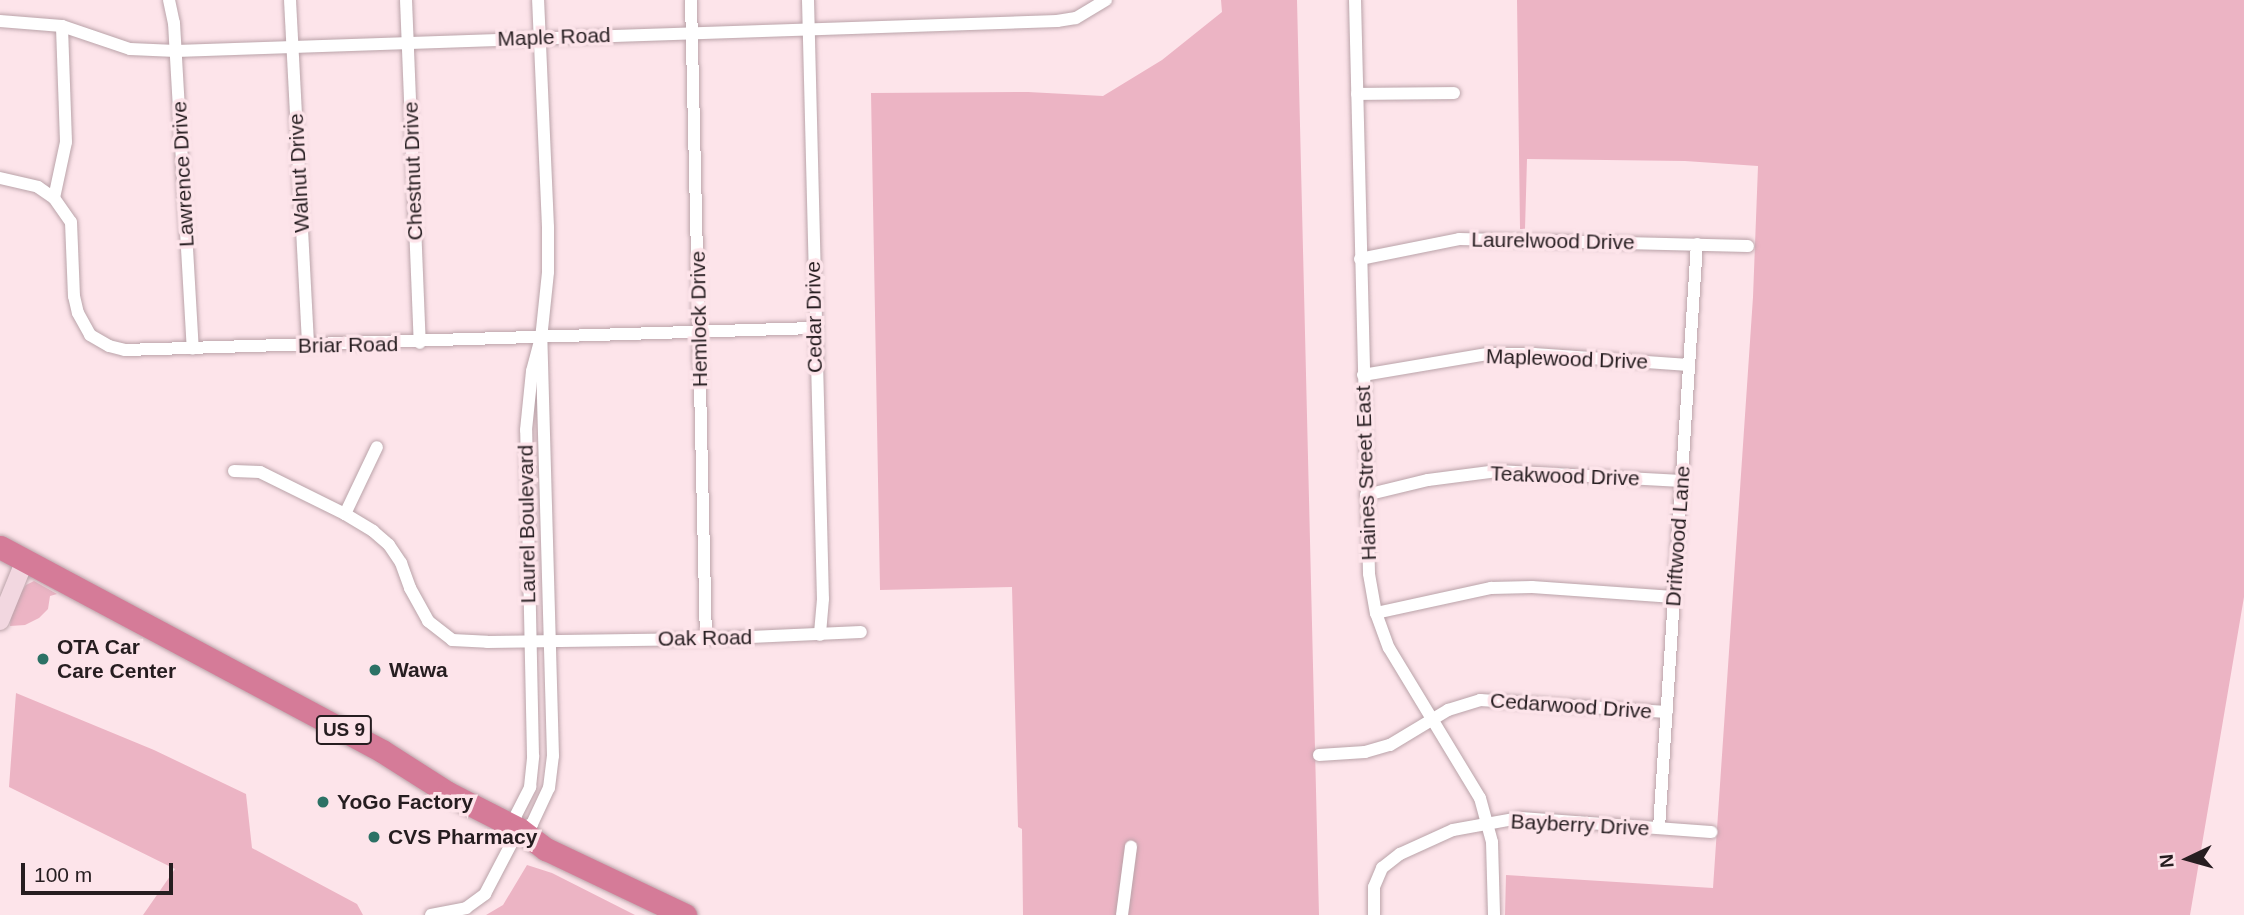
<!DOCTYPE html>
<style>
body{margin:0}
#map{position:relative;width:2244px;height:915px;overflow:hidden;background:#fde4ea;font-family:Arial,sans-serif}
div>[style]{position:absolute}
.green>*{inset:0;background:#ecb4c4}
.roads{filter:drop-shadow(0 0 2px #baa3a9) drop-shadow(0 0 2px #baa3a9)}
.street>*{height:12px;margin:-6px;padding:0 6px;transform-origin:6px;border-radius:6px;background:#fff}
.secondary>*{height:18px;margin:-9px;padding:0 9px;transform-origin:9px;border-radius:9px;background:#f2d7e0}
.highway>*{height:23px;margin:-11.5px;padding:0 11.5px;transform-origin:11.5px;border-radius:11.5px;background:#d57b98}
.dots>*{width:19px;height:19px;translate:-50% -50%;box-sizing:border-box;border:4px solid #fde4ea;border-radius:50%}
span{translate:-50% -50%;white-space:nowrap;text-align:center;line-height:1.15;-webkit-text-stroke:7px #fde4ea;paint-order:stroke}
.shield-label span{padding:2px 5px;background:#fde4ea;border:2px solid;border-radius:5px;-webkit-text-stroke-width:0}
.shield-label{font-size:19px;color:#261d20;font-weight:700}
.street-label{font-size:21px;color:#261d20}
.poi-label{font-size:21px;color:#261d20;font-weight:700}
.left{translate:0 -50%;text-align:left}
.north{position:absolute;left:2153px;top:824px;width:70px;height:70px;-webkit-text-stroke:5px #fde4ea;paint-order:stroke;rotate:265deg;font-size:19px;font-weight:700;line-height:28px;text-align:center;color:#261d20}
.north::after{content:'';display:block;margin:auto;width:24px;height:32px;background:#261d20;clip-path:polygon(50% 0,100% 100%,50% 72%,0 100%)}
.scale{position:absolute;left:21px;top:863px;width:152px;height:32px;box-sizing:border-box;border:4px solid #261d20;border-top:0;padding-left:9px;font-size:21px;line-height:24px;white-space:nowrap;color:#261d20;-webkit-text-stroke:5px #fde4ea;paint-order:stroke}
</style>
<div id="map">
<div class="green">
<i style="clip-path:polygon(1221px 0,1297px 0,1319px 915px,1023px 915px,1022px 829px,1018px 827px,1012px 587px,880px 590px,871px 93px,1028px 92px,1103px 96px,1162px 60px,1222px 12px)"></i>
<i style="clip-path:polygon(1517px 0,2244px 0,2244px 597px,2190px 915px,1505px 915px,1506px 875px,1713px 888px,1753px 297px,1758px 166px,1685px 161px,1527px 159px,1525px 229px,1520px 229px)"></i>
<i style="clip-path:polygon(34px 581px,57px 594px,50px 596px,48px 609px,39px 618px,25px 625px,10px 626px,11px 614px,20px 594px,26px 585px)"></i>
<i style="clip-path:polygon(16px 693px,154px 750px,246px 794px,252px 848px,357px 904px,363px 915px,143px 915px,175px 869px,9px 787px)"></i>
<i style="clip-path:polygon(527px 865px,552px 873px,635px 915px,486px 915px,503px 905px)"></i>
</div>
<div class="roads">
<div class="street">
<i style="left:169px;top:0;width:24px;rotate:78deg"></i>
<i style="left:174px;top:23px;width:326px;rotate:86.7deg"></i>
<i style="left:290px;top:0;width:346px;rotate:87deg"></i>
<i style="left:406px;top:0;width:343px;rotate:87.7deg"></i>
<i style="left:691px;top:0;width:639px;rotate:88.66deg"></i>
<i style="left:808px;top:0;width:599px;rotate:88.57deg"></i>
<i style="left:823px;top:599px;width:36px;rotate:95deg"></i>
<i style="left:1355px;top:0;width:574px;rotate:88.6deg"></i>
<i style="left:1369px;top:574px;width:40px;rotate:80deg"></i>
<i style="left:1376px;top:613px;width:37px;rotate:70deg"></i>
<i style="left:1389px;top:648px;width:175px;rotate:58.8deg"></i>
<i style="left:1480px;top:798px;width:46px;rotate:74.7deg"></i>
<i style="left:1492px;top:842px;width:73px;rotate:88.4deg"></i>
<i style="left:0;top:21px;width:62px;rotate:4.6deg"></i>
<i style="left:62px;top:26px;width:72px;rotate:18.7deg"></i>
<i style="left:130px;top:49px;width:46px;rotate:2.5deg"></i>
<i style="left:176px;top:51px;width:882px;rotate:-1.95deg"></i>
<i style="left:1057px;top:21px;width:19px;rotate:-9deg"></i>
<i style="left:1076px;top:18px;width:35px;rotate:-31deg"></i>
<i style="left:1357px;top:94px;width:97px;rotate:-0.6deg"></i>
<i style="left:0;top:178px;width:39px;rotate:13deg"></i>
<i style="left:38px;top:187px;width:19px;rotate:35deg"></i>
<i style="left:54px;top:198px;width:29px;rotate:55deg"></i>
<i style="left:71px;top:222px;width:74px;rotate:87.7deg"></i>
<i style="left:74px;top:296px;width:17px;rotate:77deg"></i>
<i style="left:78px;top:313px;width:25px;rotate:61deg"></i>
<i style="left:90px;top:335px;width:22px;rotate:30deg"></i>
<i style="left:109px;top:346px;width:16px;rotate:14deg"></i>
<i style="left:125px;top:350px;width:689px;rotate:-1.83deg"></i>
<i style="left:54px;top:198px;width:57px;rotate:-77.9deg"></i>
<i style="left:66px;top:142px;width:116px;rotate:-92deg"></i>
<i style="left:1360px;top:259px;width:101px;rotate:-11.4deg"></i>
<i style="left:1459px;top:239px;width:289px;rotate:1.4deg"></i>
<i style="left:1363px;top:375px;width:126px;rotate:-9.6deg"></i>
<i style="left:1487px;top:354px;width:47px"></i>
<i style="left:1534px;top:354px;width:155px;rotate:4.1deg"></i>
<i style="left:234px;top:471px;width:26px;rotate:2deg"></i>
<i style="left:260px;top:472px;width:95px;rotate:26.3deg"></i>
<i style="left:345px;top:514px;width:33px;rotate:31deg"></i>
<i style="left:373px;top:531px;width:21px;rotate:41deg"></i>
<i style="left:389px;top:545px;width:22px;rotate:56deg"></i>
<i style="left:401px;top:563px;width:27px;rotate:70deg"></i>
<i style="left:410px;top:588px;width:38px;rotate:61deg"></i>
<i style="left:428px;top:621px;width:31px;rotate:38deg"></i>
<i style="left:452px;top:640px;width:35px;rotate:3deg"></i>
<i style="left:487px;top:642px;width:219px;rotate:-0.8deg"></i>
<i style="left:706px;top:639px;width:155px;rotate:-2.6deg"></i>
<i style="left:1366px;top:495px;width:64px;rotate:-13.6deg"></i>
<i style="left:1428px;top:480px;width:70px;rotate:-7.4deg"></i>
<i style="left:1497px;top:471px;width:185px;rotate:3.1deg"></i>
<i style="left:345px;top:514px;width:74px;rotate:-64.5deg"></i>
<i style="left:1376px;top:613px;width:118px;rotate:-12.3deg"></i>
<i style="left:1491px;top:588px;width:41px;rotate:-1.4deg"></i>
<i style="left:1532px;top:587px;width:142px;rotate:4deg"></i>
<i style="left:1319px;top:755px;width:46px;rotate:-3.7deg"></i>
<i style="left:1365px;top:752px;width:26px;rotate:-16deg"></i>
<i style="left:1390px;top:745px;width:68px;rotate:-31.1deg"></i>
<i style="left:1448px;top:710px;width:34px;rotate:-17deg"></i>
<i style="left:1480px;top:700px;width:187px;rotate:3.7deg"></i>
<i style="left:1659px;top:828px;width:585px;rotate:-86.28deg"></i>
<i style="left:519px;top:829px;width:14px;rotate:-21deg"></i>
<i style="left:532px;top:824px;width:40px;rotate:-65deg"></i>
<i style="left:549px;top:788px;width:32px;rotate:-83deg"></i>
<i style="left:553px;top:756px;width:417px;rotate:-91.6deg"></i>
<i style="left:541px;top:339px;width:67px;rotate:-84deg"></i>
<i style="left:548px;top:272px;width:45px;rotate:-90deg"></i>
<i style="left:548px;top:227px;width:227px;rotate:-92.5deg"></i>
<i style="left:431px;top:915px;width:36px;rotate:-11deg"></i>
<i style="left:466px;top:908px;width:24px;rotate:-36deg"></i>
<i style="left:485px;top:894px;width:73px;rotate:-62.4deg"></i>
<i style="left:519px;top:829px;width:13px;rotate:-108deg"></i>
<i style="left:515px;top:817px;width:34px;rotate:-63deg"></i>
<i style="left:530px;top:787px;width:31px;rotate:-84deg"></i>
<i style="left:533px;top:756px;width:326px;rotate:-91.2deg"></i>
<i style="left:526px;top:430px;width:59px;rotate:-84.2deg"></i>
<i style="left:532px;top:371px;width:27px;rotate:-75deg"></i>
<i style="left:1122px;top:915px;width:69px;rotate:-82.5deg"></i>
<i style="left:1374px;top:915px;width:28px;rotate:-90deg"></i>
<i style="left:1374px;top:887px;width:21px;rotate:-67deg"></i>
<i style="left:1382px;top:868px;width:23px;rotate:-38deg"></i>
<i style="left:1400px;top:854px;width:58px;rotate:-24.4deg"></i>
<i style="left:1453px;top:830px;width:68px;rotate:-10.2deg"></i>
<i style="left:1520px;top:818px;width:192px;rotate:4.2deg"></i>
</div>
<div class="secondary">
<i style="left:0;top:621px;width:66px;rotate:-67.7deg"></i>
</div>
<div class="highway">
<i style="left:0;top:547px;width:433px;rotate:28.1deg"></i>
<i style="left:382px;top:751px;width:78px;rotate:32.5deg"></i>
<i style="left:448px;top:793px;width:80px;rotate:26.9deg"></i>
<i style="left:519px;top:829px;width:34px;rotate:37deg"></i>
<i style="left:546px;top:849px;width:154px;rotate:25.4deg"></i>
</div>
</div>
<div class="dots">
<i style="left:43px;top:659px;background:#2c7165"></i>
<i style="left:375px;top:670px;background:#2c7165"></i>
<i style="left:323px;top:802px;background:#2c7165"></i>
<i style="left:374px;top:837px;background:#2c7165"></i>
</div>
<div class="shield-label">
<span style="left:344px;top:730px">US 9</span>
</div>
<div class="street-label">
<span style="left:554px;top:37px;rotate:-2deg">Maple Road</span>
<span style="left:413px;top:171px;rotate:-92deg">Chestnut Drive</span>
<span style="left:299px;top:173px;rotate:-93deg">Walnut Drive</span>
<span style="left:183px;top:174px;rotate:-93deg">Lawrence Drive</span>
<span style="left:1553px;top:241px;rotate:1deg">Laurelwood Drive</span>
<span style="left:814px;top:317px;rotate:-91deg">Cedar Drive</span>
<span style="left:699px;top:319px;rotate:-91deg">Hemlock Drive</span>
<span style="left:348px;top:345px;rotate:-1deg">Briar Road</span>
<span style="left:1567px;top:359px;rotate:2deg">Maplewood Drive</span>
<span style="left:1366px;top:473px;rotate:-92deg">Haines Street East</span>
<span style="left:1565px;top:476px;rotate:2deg">Teakwood Drive</span>
<span style="left:527px;top:524px;rotate:-91deg">Laurel Boulevard</span>
<span style="left:1678px;top:536px;rotate:-86deg">Driftwood Lane</span>
<span style="left:705px;top:638px;rotate:-1deg">Oak Road</span>
<span style="left:1571px;top:706px;rotate:4deg">Cedarwood Drive</span>
<span style="left:1580px;top:825px;rotate:3deg">Bayberry Drive</span>
</div>
<div class="poi-label">
<span class="left" style="left:57px;top:659px">OTA Car<br>Care Center</span>
<span class="left" style="left:389px;top:670px">Wawa</span>
<span class="left" style="left:337px;top:802px">YoGo Factory</span>
<span class="left" style="left:388px;top:837px">CVS Pharmacy</span>
</div>
<div class="north">N</div>
<div class="scale">100 m</div>
</div>
